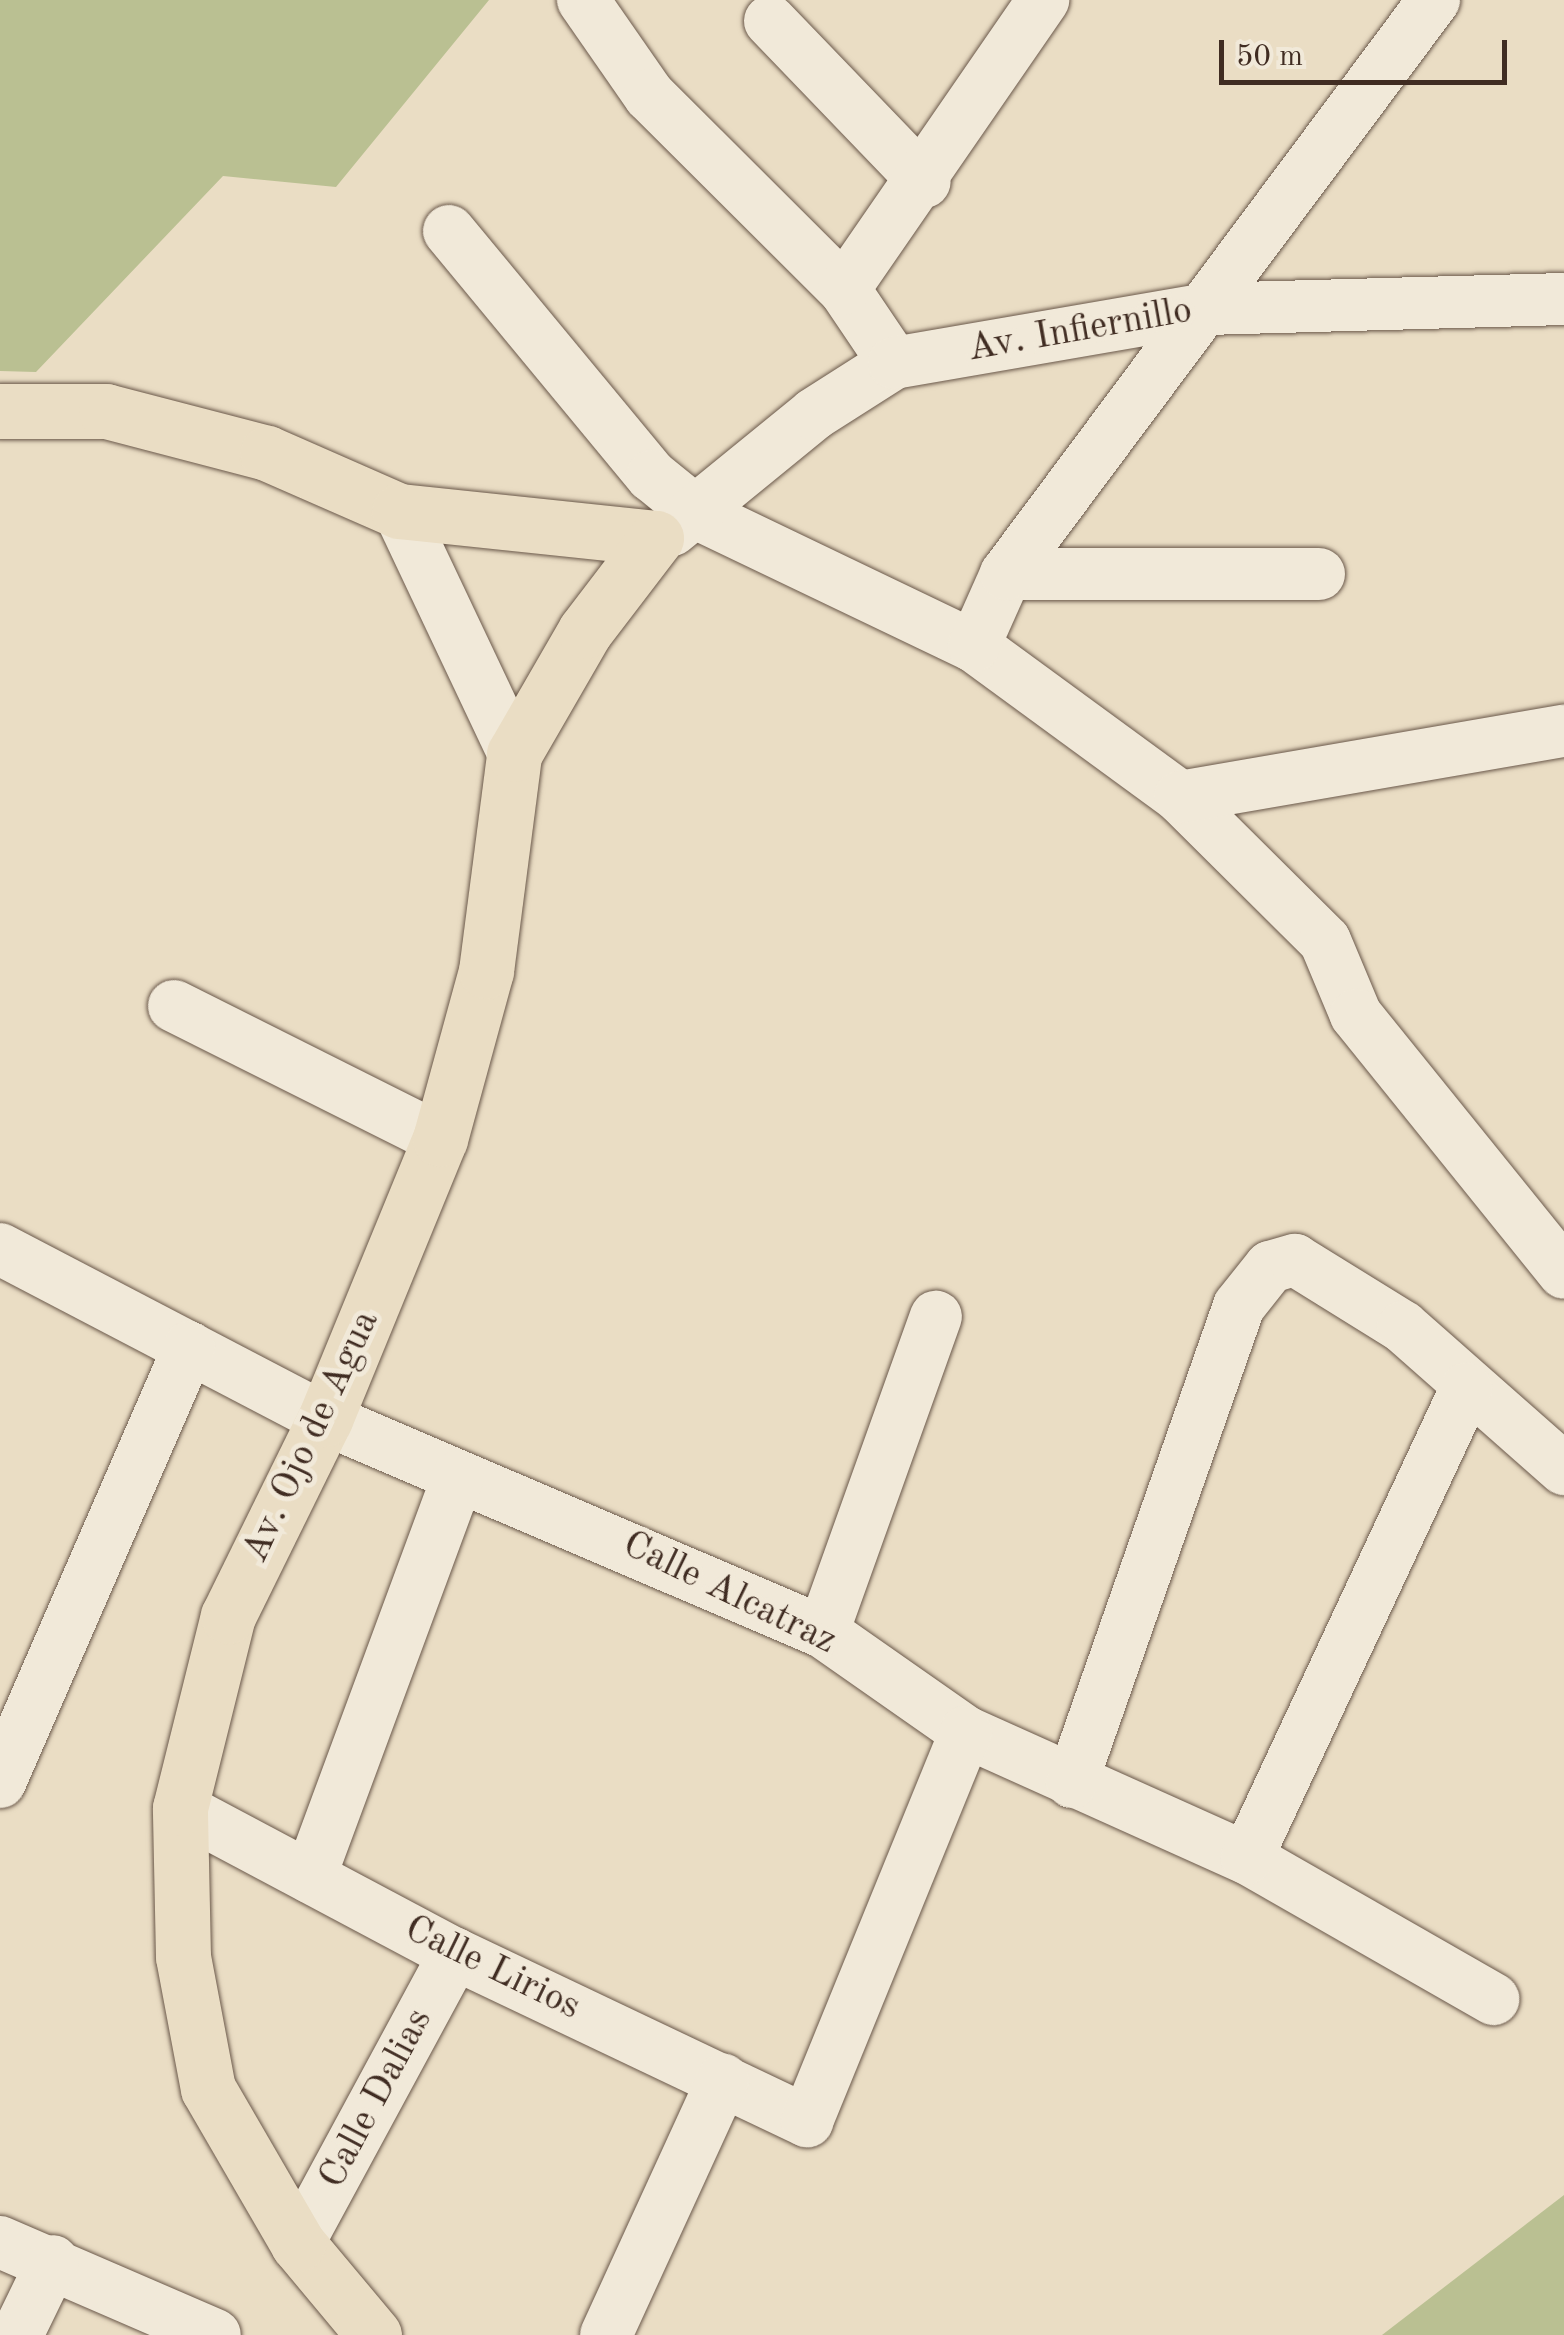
<!DOCTYPE html>
<style>
body{margin:0}
#map{position:relative;width:1564px;height:2335px;overflow:hidden;background:#eaddc4;font-family:"Old Standard TT",serif}
div>[style]{position:absolute}
.green>*{inset:0;background:#bac092}
.roads{filter:drop-shadow(0 0 2px #6a584a) drop-shadow(0 0 2px #6a584a)}
.minor>*{height:52px;margin:-26px;padding:0 26px;transform-origin:26px;border-radius:26px;background:#f1e9d9}
.major>*{height:55px;margin:-27.5px;padding:0 27.5px;transform-origin:27.5px;border-radius:27.5px;background:#eaddc4}
span{translate:-50% -50%;white-space:nowrap;text-align:center;line-height:1.15;-webkit-text-stroke:10px #f1e9d9;paint-order:stroke}
.street-label{font-size:38px;color:#402c22}
.scale{position:absolute;left:1219px;top:40px;width:288px;height:45px;box-sizing:border-box;border:5px solid #402c22;border-top:0;padding-left:12px;font-size:30px;line-height:35px;white-space:nowrap;color:#402c22;-webkit-text-stroke:8px #f1e9d9;paint-order:stroke}
</style>
<div id="map">
<div class="green">
<i style="clip-path:polygon(0 0,489px 0,336px 187px,223px 176px,36px 372px,0 371px)"></i>
<i style="clip-path:polygon(1564px 2195px,1564px 2335px,1382px 2335px)"></i>
</div>
<div class="roads">
<div class="minor">
<i style="left:583px;top:0;width:116px;rotate:55.2deg"></i>
<i style="left:649px;top:95px;width:275px;rotate:44.9deg"></i>
<i style="left:770px;top:21px;width:223px;rotate:46.1deg"></i>
<i style="left:449px;top:231px;width:318px;rotate:50.4deg"></i>
<i style="left:652px;top:476px;width:62px;rotate:39.1deg"></i>
<i style="left:700px;top:515px;width:304px;rotate:25.6deg"></i>
<i style="left:974px;top:646px;width:255px;rotate:36.2deg"></i>
<i style="left:1180px;top:797px;width:204px;rotate:44.8deg"></i>
<i style="left:1325px;top:941px;width:80px;rotate:67.3deg"></i>
<i style="left:1356px;top:1015px;width:331px;rotate:51.1deg"></i>
<i style="left:894px;top:363px;width:89px;rotate:-124deg"></i>
<i style="left:844px;top:289px;width:351px;rotate:-55.4deg"></i>
<i style="left:399px;top:511px;width:269px;rotate:64.7deg"></i>
<i style="left:672px;top:530px;width:183px;rotate:-39.2deg"></i>
<i style="left:814px;top:414px;width:95px;rotate:-32.5deg"></i>
<i style="left:894px;top:363px;width:317px;rotate:-9.8deg"></i>
<i style="left:1206px;top:309px;width:358px;rotate:-1.6deg"></i>
<i style="left:1006px;top:574px;width:313px"></i>
<i style="left:974px;top:646px;width:79px;rotate:-66deg"></i>
<i style="left:1006px;top:574px;width:716px;rotate:-53.29deg"></i>
<i style="left:1180px;top:797px;width:390px;rotate:-9.8deg"></i>
<i style="left:174px;top:1006px;width:297px;rotate:26.6deg"></i>
<i style="left:0;top:1249px;width:367px;rotate:27.6deg"></i>
<i style="left:325px;top:1419px;width:542px;rotate:23.16deg"></i>
<i style="left:823px;top:1632px;width:174px;rotate:35deg"></i>
<i style="left:966px;top:1732px;width:308px;rotate:24.2deg"></i>
<i style="left:1247px;top:1858px;width:284px;rotate:29.8deg"></i>
<i style="left:823px;top:1632px;width:335px;rotate:-70.3deg"></i>
<i style="left:0;top:1782px;width:474px;rotate:-66.5deg"></i>
<i style="left:1072px;top:1782px;width:504px;rotate:-70.67deg"></i>
<i style="left:1239px;top:1306px;width:50px;rotate:-51.5deg"></i>
<i style="left:1270px;top:1267px;width:26px;rotate:-16deg"></i>
<i style="left:1295px;top:1260px;width:127px;rotate:31.8deg"></i>
<i style="left:1403px;top:1327px;width:215px;rotate:41.4deg"></i>
<i style="left:180px;top:1808px;width:311px;rotate:28deg"></i>
<i style="left:455px;top:1954px;width:390px;rotate:25.4deg"></i>
<i style="left:807px;top:2121px;width:420px;rotate:-67.8deg"></i>
<i style="left:1247px;top:1858px;width:518px;rotate:-64.97deg"></i>
<i style="left:310px;top:1877px;width:427px;rotate:-69.7deg"></i>
<i style="left:0;top:2242px;width:234px;rotate:23.4deg"></i>
<i style="left:298px;top:2244px;width:330px;rotate:-61.6deg"></i>
<i style="left:17px;top:2335px;width:82px;rotate:-64.1deg"></i>
<i style="left:606px;top:2335px;width:281px;rotate:-65.4deg"></i>
</div>
<div class="major">
<i style="left:0;top:411px;width:106px"></i>
<i style="left:106px;top:411px;width:166px;rotate:14.6deg"></i>
<i style="left:267px;top:453px;width:144px;rotate:23.7deg"></i>
<i style="left:399px;top:511px;width:258px;rotate:6deg"></i>
<i style="left:374px;top:2335px;width:119px;rotate:-129.9deg"></i>
<i style="left:298px;top:2244px;width:179px;rotate:-120.1deg"></i>
<i style="left:208px;top:2089px;width:134px;rotate:-100.7deg"></i>
<i style="left:183px;top:1957px;width:149px;rotate:-91.2deg"></i>
<i style="left:180px;top:1808px;width:198px;rotate:-76deg"></i>
<i style="left:228px;top:1616px;width:220px;rotate:-63.8deg"></i>
<i style="left:325px;top:1419px;width:303px;rotate:-67.7deg"></i>
<i style="left:440px;top:1139px;width:174px;rotate:-74.7deg"></i>
<i style="left:486px;top:971px;width:219px;rotate:-82.6deg"></i>
<i style="left:514px;top:754px;width:142px;rotate:-60deg"></i>
<i style="left:585px;top:631px;width:117px;rotate:-52.6deg"></i>
</div>
</div>
<div class="street-label">
<span style="left:1080px;top:331px;rotate:-10deg">Av. Infiernillo</span>
<span style="left:312px;top:1437px;rotate:-65deg">Av. Ojo de Agua</span>
<span style="left:729px;top:1594px;rotate:26deg">Calle Alcatraz</span>
<span style="left:492px;top:1969px;rotate:26deg">Calle Lirios</span>
<span style="left:377px;top:2099px;rotate:-62deg">Calle Dalias</span>
</div>
<div class="scale">50 m</div>
</div>
